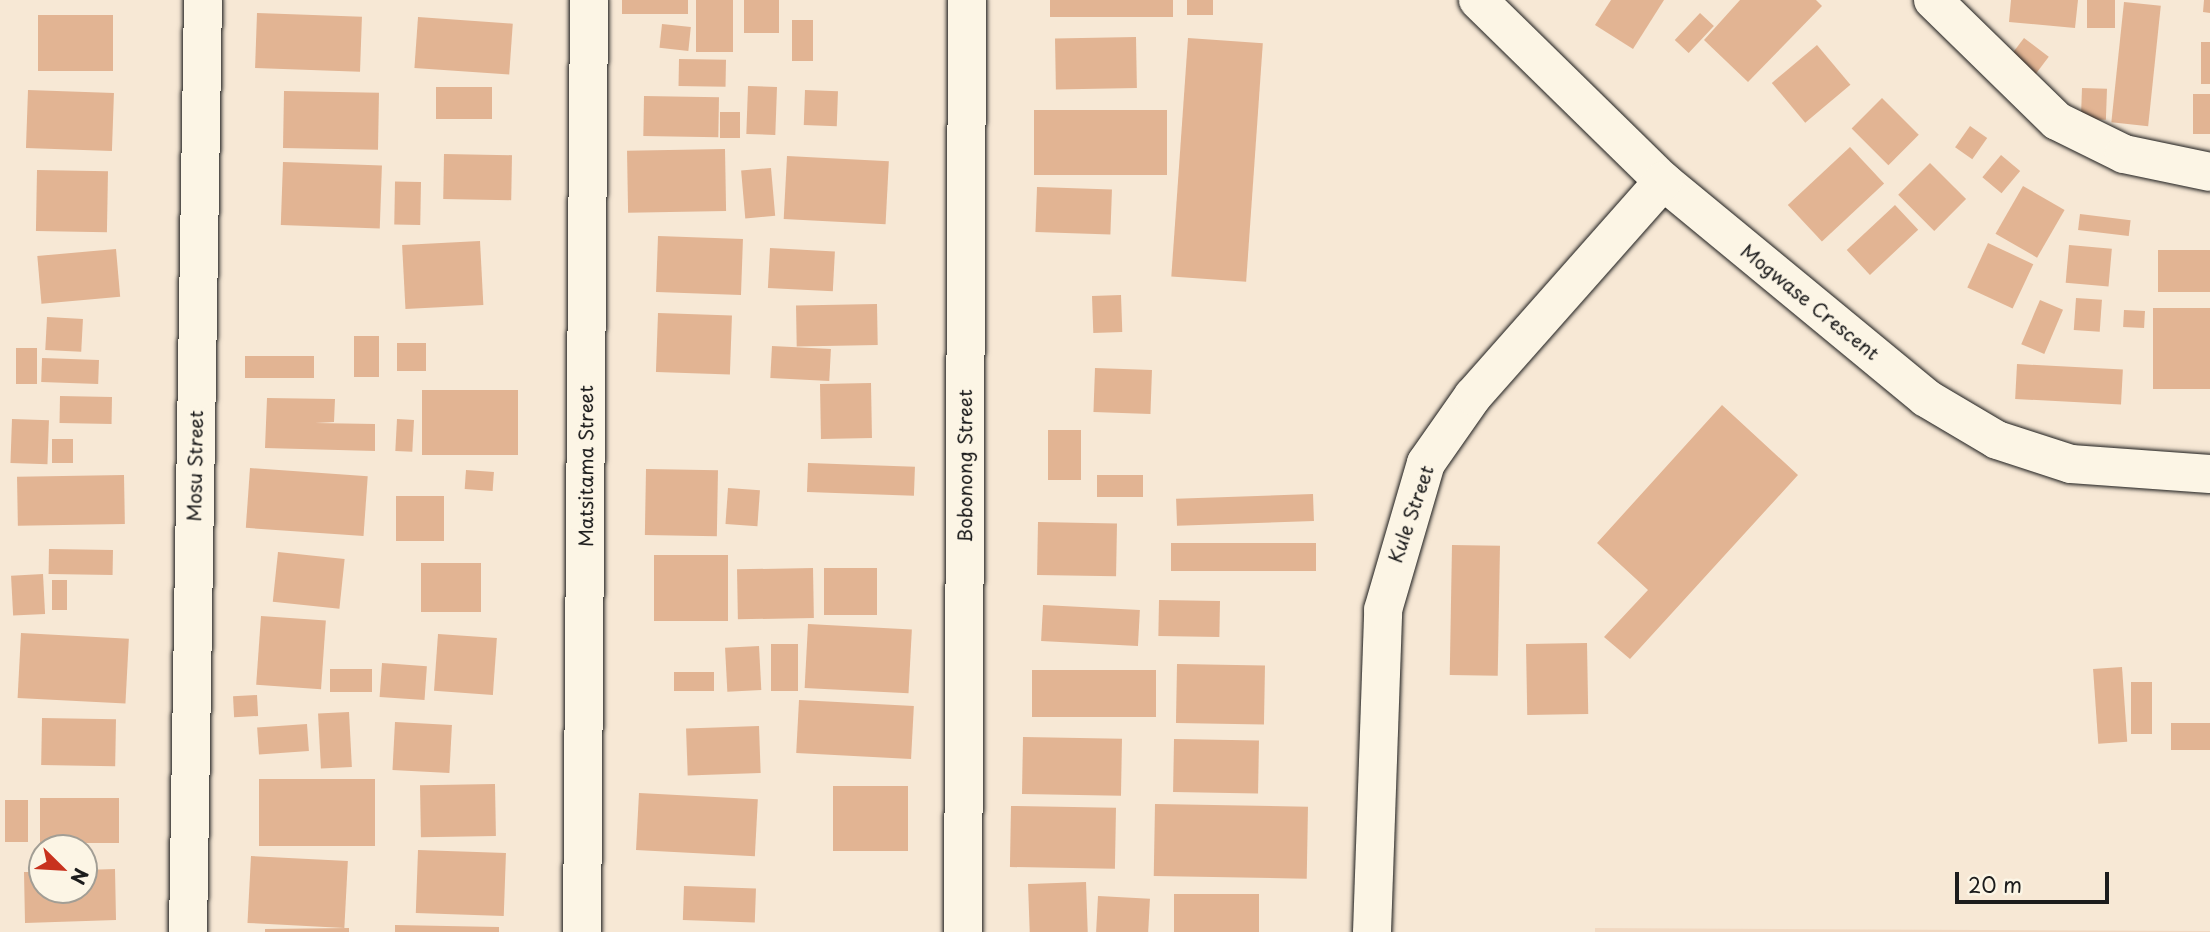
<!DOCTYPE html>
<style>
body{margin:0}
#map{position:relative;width:2210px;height:932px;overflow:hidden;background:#f7e8d5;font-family:"Playpen Sans",sans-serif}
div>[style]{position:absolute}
.built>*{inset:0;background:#f1d8c1}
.building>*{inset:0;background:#e2b493;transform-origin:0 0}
.roads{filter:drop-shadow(0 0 2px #1c1c1c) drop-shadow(0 0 2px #1c1c1c)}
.minor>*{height:38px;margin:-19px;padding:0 19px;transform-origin:19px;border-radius:19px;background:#fcf5e5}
span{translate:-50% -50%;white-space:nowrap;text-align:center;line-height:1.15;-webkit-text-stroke:7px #fcf5e5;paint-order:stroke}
.street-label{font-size:19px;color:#1c1c1c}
.north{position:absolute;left:28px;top:834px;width:70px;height:70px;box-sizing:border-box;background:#fcf5e5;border:2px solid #a29e95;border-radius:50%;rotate:114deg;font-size:19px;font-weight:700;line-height:28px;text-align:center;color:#1c1c1c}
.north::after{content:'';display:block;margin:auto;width:24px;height:32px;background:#c8321e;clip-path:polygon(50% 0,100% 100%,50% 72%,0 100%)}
.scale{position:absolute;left:1955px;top:872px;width:154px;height:32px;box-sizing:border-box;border:4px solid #1c1c1c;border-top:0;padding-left:9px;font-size:21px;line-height:24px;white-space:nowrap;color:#1c1c1c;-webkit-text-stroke:5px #fcf5e5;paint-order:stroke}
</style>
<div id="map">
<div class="built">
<i style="clip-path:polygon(1595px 928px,2210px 931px,2210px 932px,1595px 932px)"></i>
</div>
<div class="building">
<i style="left:622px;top:0;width:66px;height:14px"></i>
<i style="left:696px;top:0;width:37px;height:52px"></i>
<i style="left:744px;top:0;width:35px;height:33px"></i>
<i style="left:1050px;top:0;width:123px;height:17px"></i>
<i style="left:1187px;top:0;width:26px;height:15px"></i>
<i style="clip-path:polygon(1611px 0,1664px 0,1633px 49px,1595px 25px)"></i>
<i style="clip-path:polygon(1740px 0,1816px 0,1822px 6px,1748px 82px,1704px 40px)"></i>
<i style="clip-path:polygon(2011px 0,2078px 0,2075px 28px,2009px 22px)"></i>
<i style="left:2087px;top:0;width:28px;height:28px"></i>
<i style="clip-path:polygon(2204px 0,2210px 0,2210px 13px,2203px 12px)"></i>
<i style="left:2124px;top:2px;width:37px;height:121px;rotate:6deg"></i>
<i style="left:257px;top:13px;width:105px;height:55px;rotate:2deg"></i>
<i style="left:1700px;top:13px;width:19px;height:37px;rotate:43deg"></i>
<i style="left:38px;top:15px;width:75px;height:56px"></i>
<i style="left:418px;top:17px;width:95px;height:51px;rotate:4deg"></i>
<i style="left:792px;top:20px;width:21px;height:41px"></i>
<i style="left:662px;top:24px;width:29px;height:24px;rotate:6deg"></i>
<i style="left:1136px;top:37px;width:51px;height:81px;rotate:89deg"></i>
<i style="left:1188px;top:38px;width:75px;height:239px;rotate:4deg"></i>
<i style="left:2024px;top:38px;width:31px;height:23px;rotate:37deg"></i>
<i style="left:2201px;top:42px;width:9px;height:42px"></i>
<i style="left:1817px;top:45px;width:52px;height:59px;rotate:50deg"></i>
<i style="left:679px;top:59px;width:47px;height:27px;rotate:1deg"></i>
<i style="left:748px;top:86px;width:29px;height:48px;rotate:2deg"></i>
<i style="left:436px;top:87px;width:56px;height:32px"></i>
<i style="left:2082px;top:88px;width:25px;height:31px;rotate:2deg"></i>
<i style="left:28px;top:90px;width:86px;height:58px;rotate:2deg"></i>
<i style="left:805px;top:90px;width:33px;height:35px;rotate:2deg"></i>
<i style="left:284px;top:91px;width:95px;height:57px;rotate:1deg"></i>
<i style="left:2193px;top:94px;width:17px;height:40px"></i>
<i style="left:644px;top:96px;width:75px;height:40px;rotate:1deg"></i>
<i style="left:1882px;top:98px;width:52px;height:43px;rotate:45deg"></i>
<i style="left:1034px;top:110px;width:133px;height:65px"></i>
<i style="left:720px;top:112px;width:20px;height:26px"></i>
<i style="left:1970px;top:126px;width:21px;height:26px;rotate:35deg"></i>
<i style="left:1850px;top:147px;width:50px;height:85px;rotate:47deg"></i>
<i style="left:725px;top:149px;width:62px;height:98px;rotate:89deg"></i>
<i style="left:444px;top:154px;width:68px;height:45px;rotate:1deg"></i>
<i style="left:2001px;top:155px;width:25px;height:29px;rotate:40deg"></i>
<i style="left:787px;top:156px;width:102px;height:63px;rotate:3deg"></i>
<i style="left:283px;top:162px;width:99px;height:63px;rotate:2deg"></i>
<i style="left:1930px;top:163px;width:51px;height:45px;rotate:45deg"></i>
<i style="left:771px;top:168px;width:48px;height:30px;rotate:85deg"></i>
<i style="left:37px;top:170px;width:71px;height:61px;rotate:1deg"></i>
<i style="left:421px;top:182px;width:43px;height:26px;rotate:91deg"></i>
<i style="left:2023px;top:186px;width:48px;height:55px;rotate:30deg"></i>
<i style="left:1037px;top:187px;width:75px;height:45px;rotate:2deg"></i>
<i style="left:1895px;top:205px;width:34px;height:66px;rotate:47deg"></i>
<i style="left:2080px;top:214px;width:51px;height:16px;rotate:7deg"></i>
<i style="left:658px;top:236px;width:85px;height:56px;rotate:2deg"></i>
<i style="left:480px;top:241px;width:64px;height:78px;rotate:87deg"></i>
<i style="left:1988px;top:243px;width:50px;height:49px;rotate:25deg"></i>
<i style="left:2069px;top:245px;width:43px;height:38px;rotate:5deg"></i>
<i style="left:770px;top:248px;width:65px;height:40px;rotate:3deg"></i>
<i style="left:116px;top:249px;width:48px;height:79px;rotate:85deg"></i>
<i style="left:2158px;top:250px;width:52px;height:42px"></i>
<i style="left:1121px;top:295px;width:37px;height:29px;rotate:88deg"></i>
<i style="left:2076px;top:298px;width:26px;height:32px;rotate:4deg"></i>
<i style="left:2040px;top:300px;width:25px;height:48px;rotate:23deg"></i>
<i style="left:877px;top:304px;width:41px;height:81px;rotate:89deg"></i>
<i style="left:2153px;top:308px;width:57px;height:81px"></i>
<i style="left:2124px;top:310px;width:21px;height:17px;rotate:3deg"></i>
<i style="left:658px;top:313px;width:74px;height:59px;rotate:2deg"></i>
<i style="left:47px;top:317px;width:36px;height:33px;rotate:3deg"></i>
<i style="left:354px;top:336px;width:25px;height:41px"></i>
<i style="left:397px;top:343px;width:29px;height:28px"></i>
<i style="left:772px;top:346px;width:59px;height:32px;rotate:3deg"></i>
<i style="left:16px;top:348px;width:21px;height:36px"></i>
<i style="left:314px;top:356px;width:22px;height:69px;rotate:90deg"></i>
<i style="left:99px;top:360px;width:24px;height:57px;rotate:92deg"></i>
<i style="left:2017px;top:364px;width:106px;height:35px;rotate:3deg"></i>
<i style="left:1095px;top:368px;width:57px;height:44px;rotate:2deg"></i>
<i style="left:871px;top:383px;width:55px;height:51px;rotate:89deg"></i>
<i style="left:518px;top:390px;width:65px;height:96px;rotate:90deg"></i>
<i style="left:60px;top:396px;width:52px;height:27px;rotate:1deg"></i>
<i style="clip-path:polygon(267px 398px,335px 399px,334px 422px,315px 423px,375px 424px,375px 451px,265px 448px)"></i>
<i style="clip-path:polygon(1722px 405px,1798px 475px,1630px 659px,1604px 637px,1648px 590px,1597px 543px)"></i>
<i style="left:12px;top:419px;width:37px;height:44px;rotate:2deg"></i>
<i style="left:397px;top:419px;width:17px;height:32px;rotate:3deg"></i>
<i style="left:1048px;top:430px;width:33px;height:50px"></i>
<i style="left:52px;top:439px;width:21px;height:24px"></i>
<i style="left:808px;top:463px;width:107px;height:29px;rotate:2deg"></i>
<i style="left:250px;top:468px;width:118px;height:60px;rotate:4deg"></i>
<i style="left:646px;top:469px;width:72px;height:66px;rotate:1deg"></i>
<i style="left:466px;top:470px;width:28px;height:19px;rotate:4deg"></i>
<i style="left:124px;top:475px;width:49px;height:107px;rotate:89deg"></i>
<i style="left:1097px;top:475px;width:46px;height:22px"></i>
<i style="left:728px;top:488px;width:32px;height:36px;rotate:4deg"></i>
<i style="left:1313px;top:494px;width:27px;height:137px;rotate:88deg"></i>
<i style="left:396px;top:496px;width:48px;height:45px"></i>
<i style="left:1038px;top:522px;width:79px;height:53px;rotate:1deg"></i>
<i style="left:1316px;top:543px;width:28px;height:145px;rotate:90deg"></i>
<i style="left:1452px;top:545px;width:48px;height:130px;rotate:1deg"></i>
<i style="left:49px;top:549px;width:64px;height:25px;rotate:1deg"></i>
<i style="left:278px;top:552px;width:67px;height:50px;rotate:6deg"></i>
<i style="left:654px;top:555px;width:74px;height:66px"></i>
<i style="left:421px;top:563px;width:60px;height:49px"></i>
<i style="left:813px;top:568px;width:50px;height:76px;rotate:89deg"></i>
<i style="left:824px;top:568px;width:53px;height:47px"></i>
<i style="left:43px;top:574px;width:40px;height:32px;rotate:87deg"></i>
<i style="left:52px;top:580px;width:15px;height:30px"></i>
<i style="left:1159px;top:600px;width:61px;height:36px;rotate:1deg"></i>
<i style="left:1043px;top:605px;width:97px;height:36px;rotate:3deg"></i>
<i style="left:261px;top:616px;width:65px;height:69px;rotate:4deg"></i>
<i style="left:808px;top:624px;width:104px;height:64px;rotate:3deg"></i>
<i style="left:21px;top:633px;width:108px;height:65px;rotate:3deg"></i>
<i style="left:438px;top:634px;width:59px;height:57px;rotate:4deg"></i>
<i style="left:1587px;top:643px;width:71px;height:61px;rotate:89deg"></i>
<i style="left:771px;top:644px;width:27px;height:47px"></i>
<i style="left:759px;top:646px;width:44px;height:34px;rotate:87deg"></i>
<i style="left:382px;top:663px;width:45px;height:34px;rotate:4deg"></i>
<i style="left:1177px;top:664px;width:88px;height:59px;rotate:1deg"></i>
<i style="left:2122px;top:667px;width:75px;height:29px;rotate:86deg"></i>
<i style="left:330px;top:669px;width:42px;height:23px"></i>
<i style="left:1032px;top:670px;width:124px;height:47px"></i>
<i style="left:674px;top:672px;width:40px;height:19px"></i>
<i style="left:2131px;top:682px;width:21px;height:52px"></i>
<i style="left:257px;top:695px;width:21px;height:24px;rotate:87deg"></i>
<i style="left:799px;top:700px;width:115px;height:53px;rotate:3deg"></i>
<i style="left:349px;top:712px;width:55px;height:31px;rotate:87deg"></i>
<i style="left:42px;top:718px;width:74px;height:47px;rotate:1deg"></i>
<i style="left:395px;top:722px;width:57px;height:48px;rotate:3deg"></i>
<i style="left:2171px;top:723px;width:39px;height:27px"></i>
<i style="left:307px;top:724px;width:27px;height:50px;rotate:86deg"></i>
<i style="left:759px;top:726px;width:47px;height:73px;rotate:88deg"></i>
<i style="left:1023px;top:737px;width:99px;height:57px;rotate:1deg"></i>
<i style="left:1174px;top:739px;width:85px;height:53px;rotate:1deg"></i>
<i style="left:259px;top:779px;width:116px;height:67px"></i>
<i style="left:495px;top:784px;width:52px;height:75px;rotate:89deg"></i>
<i style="left:908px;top:786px;width:65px;height:75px;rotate:90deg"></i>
<i style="left:639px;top:793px;width:119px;height:57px;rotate:3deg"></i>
<i style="left:40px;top:798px;width:79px;height:45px"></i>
<i style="left:5px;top:800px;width:23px;height:42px"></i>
<i style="left:1155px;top:804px;width:153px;height:72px;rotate:1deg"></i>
<i style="left:1011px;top:806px;width:105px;height:61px;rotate:1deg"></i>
<i style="left:418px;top:850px;width:88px;height:63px;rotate:2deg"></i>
<i style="left:251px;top:856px;width:97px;height:67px;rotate:3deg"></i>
<i style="clip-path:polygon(115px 869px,116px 920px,25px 923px,24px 872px,42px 872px,42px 890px,84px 890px,84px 870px)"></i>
<i style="left:1086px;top:882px;width:50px;height:58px;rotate:88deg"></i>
<i style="left:684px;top:886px;width:72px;height:34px;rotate:2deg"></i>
<i style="left:1174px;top:894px;width:85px;height:38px"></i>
<i style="left:1098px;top:896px;width:52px;height:36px;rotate:3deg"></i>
<i style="clip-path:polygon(395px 925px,499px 927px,499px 932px,395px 932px)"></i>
<i style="clip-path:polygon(349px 928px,349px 932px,265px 932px,265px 929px)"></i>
</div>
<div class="roads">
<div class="minor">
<i style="left:1478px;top:0;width:259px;rotate:44.4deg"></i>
<i style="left:1663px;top:181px;width:341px;rotate:39.5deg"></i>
<i style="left:1926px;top:398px;width:82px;rotate:30.6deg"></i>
<i style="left:1997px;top:440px;width:78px;rotate:18deg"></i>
<i style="left:2071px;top:464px;width:139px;rotate:4.1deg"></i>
<i style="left:1933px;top:0;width:173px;rotate:44.3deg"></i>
<i style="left:2057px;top:121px;width:75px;rotate:26.2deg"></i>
<i style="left:2124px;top:154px;width:88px;rotate:11.8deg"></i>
<i style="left:188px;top:932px;width:932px;rotate:-89.08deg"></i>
<i style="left:582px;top:932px;width:932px;rotate:-89.57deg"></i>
<i style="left:963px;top:932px;width:932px;rotate:-89.75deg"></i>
<i style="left:1372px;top:932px;width:322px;rotate:-88deg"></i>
<i style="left:1383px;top:610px;width:153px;rotate:-73.7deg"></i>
<i style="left:1426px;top:463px;width:82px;rotate:-55deg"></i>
<i style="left:1473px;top:396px;width:287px;rotate:-48.5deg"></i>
</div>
</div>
<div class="street-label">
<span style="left:1810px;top:302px;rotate:39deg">Mogwase Crescent</span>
<span style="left:195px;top:466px;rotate:-89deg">Mosu Street</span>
<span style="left:586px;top:466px;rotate:-90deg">Matsitama Street</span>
<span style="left:965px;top:466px;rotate:-90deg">Bobonong Street</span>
<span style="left:1411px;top:514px;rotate:-71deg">Kule Street</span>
</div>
<div class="north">N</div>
<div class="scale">20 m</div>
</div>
